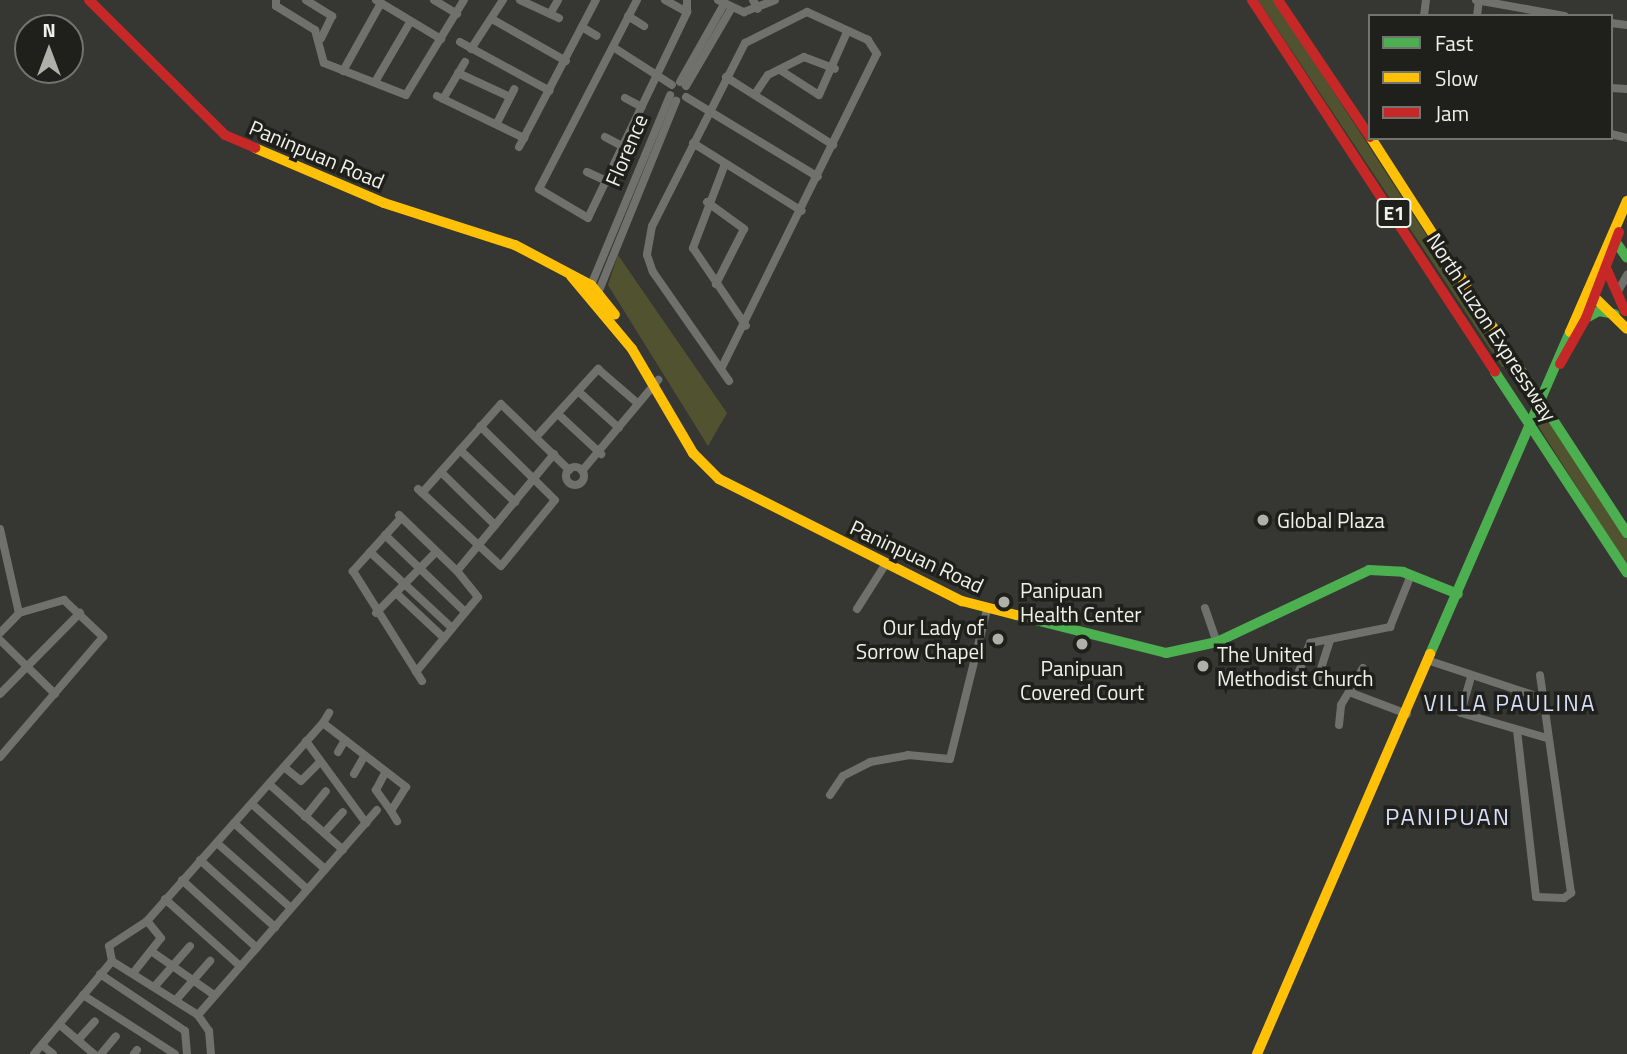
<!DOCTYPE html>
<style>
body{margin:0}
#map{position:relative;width:1627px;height:1054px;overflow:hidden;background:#363632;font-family:"Titillium Web",sans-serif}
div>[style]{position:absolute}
.green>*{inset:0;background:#515330}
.street>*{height:8px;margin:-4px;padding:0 4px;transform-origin:4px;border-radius:4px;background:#70716d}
.street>.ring{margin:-4px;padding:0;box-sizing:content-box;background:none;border:8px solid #70716d;border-radius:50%}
.fast>*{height:10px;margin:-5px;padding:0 5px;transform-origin:5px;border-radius:5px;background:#4caf50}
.slow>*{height:10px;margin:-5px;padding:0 5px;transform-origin:5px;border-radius:5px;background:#ffc107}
.jam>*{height:10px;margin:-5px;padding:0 5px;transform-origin:5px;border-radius:5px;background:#c62828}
.dots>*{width:19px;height:19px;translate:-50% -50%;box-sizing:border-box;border:4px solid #1f1f1b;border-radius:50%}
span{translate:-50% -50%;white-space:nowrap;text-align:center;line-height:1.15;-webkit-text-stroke:7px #1f1f1b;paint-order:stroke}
.shield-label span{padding:2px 5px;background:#1f1f1b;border:2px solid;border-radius:5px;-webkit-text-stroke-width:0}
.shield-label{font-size:19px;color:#f1f1ec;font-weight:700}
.street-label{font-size:21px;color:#f1f1ec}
.poi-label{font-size:21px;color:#f1f1ec}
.left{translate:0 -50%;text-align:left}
.right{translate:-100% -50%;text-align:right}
.neighbourhood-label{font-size:23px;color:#d8dffc;letter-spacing:2px}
.quarter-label{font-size:24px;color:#d8dffc;letter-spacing:2px}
.legend{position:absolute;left:1368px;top:14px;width:245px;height:126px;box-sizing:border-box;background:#1f1f1b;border:2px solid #73736f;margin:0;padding:9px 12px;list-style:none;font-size:21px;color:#f1f1ec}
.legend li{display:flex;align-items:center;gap:14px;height:35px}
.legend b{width:35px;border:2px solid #73736f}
.north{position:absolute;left:14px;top:14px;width:70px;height:70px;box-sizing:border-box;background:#1f1f1b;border:2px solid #73736f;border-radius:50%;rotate:0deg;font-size:19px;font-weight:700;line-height:28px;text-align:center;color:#f1f1ec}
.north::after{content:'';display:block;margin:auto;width:24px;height:32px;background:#b0b0ab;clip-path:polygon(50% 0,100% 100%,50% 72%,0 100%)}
</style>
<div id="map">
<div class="green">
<i style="clip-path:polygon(1258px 0,1274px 0,1512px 367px,1502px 367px)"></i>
<i style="clip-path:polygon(618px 255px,727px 413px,708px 446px,608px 285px)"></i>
<i style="clip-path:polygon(1544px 408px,1627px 539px,1627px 566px,1537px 424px)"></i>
</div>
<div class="street">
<i style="left:276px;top:0;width:6px;rotate:90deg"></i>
<i style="left:276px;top:6px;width:46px;rotate:31.6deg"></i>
<i style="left:315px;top:30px;width:34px;rotate:75deg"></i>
<i style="left:324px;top:63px;width:88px;rotate:21.3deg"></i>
<i style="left:406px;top:95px;width:111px;rotate:-58.6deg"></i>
<i style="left:306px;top:0;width:31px;rotate:32deg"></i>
<i style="left:332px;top:16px;width:25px;rotate:116deg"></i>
<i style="left:376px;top:0;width:76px;rotate:31deg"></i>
<i style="left:434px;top:0;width:27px;rotate:31deg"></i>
<i style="left:520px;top:0;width:43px;rotate:24.8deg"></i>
<i style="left:637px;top:0;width:213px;rotate:117.4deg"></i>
<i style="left:539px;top:189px;width:57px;rotate:30.6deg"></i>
<i style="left:588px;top:218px;width:229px;rotate:-64.3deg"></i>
<i style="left:687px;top:12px;width:12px;rotate:-90deg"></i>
<i style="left:665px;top:0;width:25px;rotate:29deg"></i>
<i style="left:718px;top:0;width:29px;rotate:25deg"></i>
<i style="left:744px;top:12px;width:33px;rotate:-21deg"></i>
<i style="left:753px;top:0;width:10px;rotate:61deg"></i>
<i style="left:1476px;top:0;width:90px;rotate:10.2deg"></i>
<i style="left:550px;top:14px;width:16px;rotate:-60deg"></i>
<i style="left:628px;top:16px;width:19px;rotate:32deg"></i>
<i style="left:1424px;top:16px;width:16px;rotate:-83deg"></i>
<i style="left:1477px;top:16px;width:16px;rotate:-83deg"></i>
<i style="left:492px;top:19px;width:85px;rotate:29.6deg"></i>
<i style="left:1611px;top:23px;width:16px;rotate:7deg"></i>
<i style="left:582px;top:27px;width:17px;rotate:31deg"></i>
<i style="left:460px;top:42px;width:102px;rotate:28.6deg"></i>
<i style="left:613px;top:47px;width:70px;rotate:32.8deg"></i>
<i style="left:471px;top:49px;width:59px;rotate:-56.9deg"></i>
<i style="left:780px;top:70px;width:46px;rotate:32.7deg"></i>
<i style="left:819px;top:95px;width:69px;rotate:-66deg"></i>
<i style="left:343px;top:71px;width:78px;rotate:-60.8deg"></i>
<i style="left:458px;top:73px;width:57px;rotate:24.8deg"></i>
<i style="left:726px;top:77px;width:127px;rotate:32.4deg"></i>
<i style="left:375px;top:82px;width:69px;rotate:-59.7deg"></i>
<i style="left:680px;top:82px;width:87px;rotate:-60.5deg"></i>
<i style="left:686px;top:86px;width:89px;rotate:-59.7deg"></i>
<i style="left:1611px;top:88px;width:16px;rotate:4deg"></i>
<i style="left:755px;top:94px;width:23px;rotate:-56deg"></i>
<i style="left:768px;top:75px;width:40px;rotate:-26.6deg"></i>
<i style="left:804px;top:57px;width:33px;rotate:21deg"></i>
<i style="left:437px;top:96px;width:97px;rotate:25.8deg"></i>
<i style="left:686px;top:97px;width:154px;rotate:31.2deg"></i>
<i style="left:625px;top:98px;width:19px;rotate:28deg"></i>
<i style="left:443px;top:99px;width:43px;rotate:-59.3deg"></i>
<i style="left:497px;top:123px;width:38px;rotate:-63deg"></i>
<i style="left:1611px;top:134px;width:16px;rotate:14deg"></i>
<i style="left:605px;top:137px;width:21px;rotate:28deg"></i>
<i style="left:693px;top:143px;width:128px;rotate:32deg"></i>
<i style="left:519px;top:147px;width:166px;rotate:-62.4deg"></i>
<i style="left:725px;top:164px;width:90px;rotate:110.9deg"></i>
<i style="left:693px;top:248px;width:94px;rotate:55.8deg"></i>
<i style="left:587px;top:172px;width:23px;rotate:25deg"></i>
<i style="left:707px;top:202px;width:46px;rotate:36.1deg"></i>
<i style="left:744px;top:229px;width:62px;rotate:117deg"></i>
<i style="left:589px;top:290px;width:211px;rotate:-67.4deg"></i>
<i style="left:1617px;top:293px;width:21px;rotate:-61deg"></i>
<i style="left:596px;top:298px;width:213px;rotate:-67.9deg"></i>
<i style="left:722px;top:367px;width:349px;rotate:-63.7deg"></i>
<i style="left:877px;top:54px;width:17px;rotate:-123deg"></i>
<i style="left:868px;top:40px;width:67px;rotate:-155.3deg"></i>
<i style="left:807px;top:12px;width:69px;rotate:153.4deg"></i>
<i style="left:745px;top:43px;width:205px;rotate:116.9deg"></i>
<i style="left:652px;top:226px;width:29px;rotate:100deg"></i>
<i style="left:647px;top:255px;width:18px;rotate:71deg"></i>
<i style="left:653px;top:272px;width:133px;rotate:55.1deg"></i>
<i style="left:578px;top:391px;width:55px;rotate:42.1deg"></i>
<i style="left:558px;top:414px;width:59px;rotate:42.9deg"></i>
<i style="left:537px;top:436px;width:91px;rotate:-47.7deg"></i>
<i style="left:598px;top:369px;width:49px;rotate:40.9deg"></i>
<i style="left:460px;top:450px;width:76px;rotate:43.4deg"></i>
<i class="ring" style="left:566px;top:467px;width:10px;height:10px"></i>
<i style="left:582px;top:471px;width:119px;rotate:-50.1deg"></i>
<i style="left:441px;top:472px;width:76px;rotate:44.5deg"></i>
<i style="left:418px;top:489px;width:113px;rotate:42.9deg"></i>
<i style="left:501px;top:566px;width:85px;rotate:-50.7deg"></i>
<i style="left:555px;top:500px;width:105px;rotate:-135.4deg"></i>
<i style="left:422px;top:493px;width:119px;rotate:-48.4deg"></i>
<i style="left:501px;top:404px;width:95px;rotate:44.1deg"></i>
<i style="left:399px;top:515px;width:81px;rotate:44deg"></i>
<i style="left:457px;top:571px;width:152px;rotate:-50.3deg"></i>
<i style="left:401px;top:518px;width:72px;rotate:132.2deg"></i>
<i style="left:353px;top:571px;width:130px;rotate:57.9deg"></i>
<i style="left:0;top:529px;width:86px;rotate:77.3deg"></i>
<i style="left:385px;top:535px;width:111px;rotate:43.9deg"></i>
<i style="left:370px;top:552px;width:112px;rotate:42.8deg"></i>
<i style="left:396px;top:593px;width:66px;rotate:43.2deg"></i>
<i style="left:1205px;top:608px;width:36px;rotate:71deg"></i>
<i style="left:857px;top:609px;width:52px;rotate:-57.5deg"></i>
<i style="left:376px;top:613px;width:86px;rotate:-45.5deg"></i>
<i style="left:0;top:633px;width:28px;rotate:-46deg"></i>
<i style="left:19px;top:613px;width:47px;rotate:-16.1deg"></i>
<i style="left:64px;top:600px;width:54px;rotate:43.5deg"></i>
<i style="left:103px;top:637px;width:158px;rotate:130.6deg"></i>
<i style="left:0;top:640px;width:77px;rotate:44.5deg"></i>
<i style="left:1430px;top:661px;width:118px;rotate:18.3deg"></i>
<i style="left:416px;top:672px;width:97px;rotate:-50.4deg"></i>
<i style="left:478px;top:597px;width:33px;rotate:-129deg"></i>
<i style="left:1471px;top:677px;width:37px;rotate:106deg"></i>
<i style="left:1461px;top:713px;width:90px;rotate:16.2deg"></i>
<i style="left:1295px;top:682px;width:42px;rotate:-69deg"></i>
<i style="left:1310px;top:643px;width:82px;rotate:-11.3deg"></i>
<i style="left:1390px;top:627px;width:56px;rotate:-68deg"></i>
<i style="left:1316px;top:684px;width:46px;rotate:-72.3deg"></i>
<i style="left:1349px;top:692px;width:62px;rotate:20.8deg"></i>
<i style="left:0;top:694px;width:114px;rotate:-45.4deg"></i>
<i style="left:323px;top:723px;width:12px;rotate:-59deg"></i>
<i style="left:1339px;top:725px;width:20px;rotate:-84deg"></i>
<i style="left:1341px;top:705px;width:43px;rotate:-59.3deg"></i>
<i style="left:1517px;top:730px;width:168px;rotate:83.5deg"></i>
<i style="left:1536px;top:897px;width:28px;rotate:2deg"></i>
<i style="left:1564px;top:898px;width:9px;rotate:-36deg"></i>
<i style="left:1571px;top:893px;width:220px;rotate:-98.1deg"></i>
<i style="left:306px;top:741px;width:102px;rotate:53.8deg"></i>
<i style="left:338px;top:752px;width:14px;rotate:-60deg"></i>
<i style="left:284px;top:767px;width:22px;rotate:39deg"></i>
<i style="left:301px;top:781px;width:27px;rotate:-45deg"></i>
<i style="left:354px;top:774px;width:20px;rotate:-60deg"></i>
<i style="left:269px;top:784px;width:99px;rotate:41.7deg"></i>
<i style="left:830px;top:795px;width:23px;rotate:-56deg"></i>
<i style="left:843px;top:776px;width:30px;rotate:-27deg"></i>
<i style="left:870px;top:762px;width:39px;rotate:-10deg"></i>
<i style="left:908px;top:755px;width:42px;rotate:5.4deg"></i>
<i style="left:950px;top:759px;width:154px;rotate:-76.1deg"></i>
<i style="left:252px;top:804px;width:98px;rotate:41.7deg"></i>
<i style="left:391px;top:811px;width:12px;rotate:59deg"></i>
<i style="left:305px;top:817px;width:33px;rotate:-51deg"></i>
<i style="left:234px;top:823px;width:98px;rotate:42.1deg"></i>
<i style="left:324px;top:833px;width:28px;rotate:-48deg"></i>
<i style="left:217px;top:843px;width:98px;rotate:41.3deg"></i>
<i style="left:200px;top:860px;width:101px;rotate:41.8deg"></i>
<i style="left:182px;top:880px;width:101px;rotate:42.2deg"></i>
<i style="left:165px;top:899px;width:101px;rotate:41.8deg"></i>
<i style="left:151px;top:951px;width:77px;rotate:34.9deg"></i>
<i style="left:134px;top:972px;width:43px;rotate:-51.5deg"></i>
<i style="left:161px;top:938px;width:22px;rotate:-129deg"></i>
<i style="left:100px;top:974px;width:102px;rotate:33.8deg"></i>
<i style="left:185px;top:1031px;width:23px;rotate:85deg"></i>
<i style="left:155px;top:986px;width:53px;rotate:-48.8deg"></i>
<i style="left:83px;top:995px;width:109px;rotate:32.7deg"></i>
<i style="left:176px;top:1000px;width:52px;rotate:-48.9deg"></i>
<i style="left:198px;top:1015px;width:272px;rotate:-48.9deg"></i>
<i style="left:60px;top:1025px;width:45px;rotate:40.5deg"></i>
<i style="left:78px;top:1040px;width:25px;rotate:-48deg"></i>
<i style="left:42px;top:1045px;width:14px;rotate:39deg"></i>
<i style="left:34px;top:1054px;width:121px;rotate:-50deg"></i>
<i style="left:101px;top:1054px;width:23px;rotate:-50deg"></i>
<i style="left:134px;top:1054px;width:5px;rotate:-53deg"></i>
<i style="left:211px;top:1054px;width:23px;rotate:-95deg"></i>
<i style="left:209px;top:1031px;width:19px;rotate:-125deg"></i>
<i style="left:198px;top:1015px;width:102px;rotate:-147.9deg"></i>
<i style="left:112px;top:961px;width:15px;rotate:-101deg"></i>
<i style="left:109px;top:946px;width:45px;rotate:-33.3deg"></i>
<i style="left:147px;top:921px;width:265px;rotate:-48.4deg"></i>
<i style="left:323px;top:723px;width:105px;rotate:37.6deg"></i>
<i style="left:406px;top:787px;width:28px;rotate:122deg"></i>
<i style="left:391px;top:811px;width:26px;rotate:-126deg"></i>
<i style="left:376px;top:790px;width:19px;rotate:-62deg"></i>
</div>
<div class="fast">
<i style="left:1613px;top:238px;width:24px;rotate:55deg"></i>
<i style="left:1586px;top:318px;width:15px;rotate:-28deg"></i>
<i style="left:1599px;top:311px;width:16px;rotate:11deg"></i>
<i style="left:1520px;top:369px;width:196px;rotate:56.9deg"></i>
<i style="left:1495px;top:372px;width:240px;rotate:56.7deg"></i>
<i style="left:1016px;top:615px;width:155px;rotate:14.2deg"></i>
<i style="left:1166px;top:653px;width:52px;rotate:-12.2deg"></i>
<i style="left:1217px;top:642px;width:168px;rotate:-25.3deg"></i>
<i style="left:1369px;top:570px;width:34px;rotate:3deg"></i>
<i style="left:1403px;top:572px;width:59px;rotate:21.8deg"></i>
<i style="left:1430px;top:654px;width:351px;rotate:-66.5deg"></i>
</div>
<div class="slow">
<i style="left:1371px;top:138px;width:275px;rotate:57.2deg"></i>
<i style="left:255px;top:148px;width:140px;rotate:23.1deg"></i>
<i style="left:384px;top:203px;width:138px;rotate:17.8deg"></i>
<i style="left:515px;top:245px;width:86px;rotate:27.8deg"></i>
<i style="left:591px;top:285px;width:38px;rotate:51deg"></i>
<i style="left:571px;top:276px;width:95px;rotate:50.1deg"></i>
<i style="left:632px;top:349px;width:121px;rotate:59.6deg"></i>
<i style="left:693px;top:453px;width:37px;rotate:45deg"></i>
<i style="left:719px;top:479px;width:272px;rotate:26.7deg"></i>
<i style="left:962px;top:601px;width:56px;rotate:14.5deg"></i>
<i style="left:1588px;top:291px;width:54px;rotate:44.3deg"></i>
<i style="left:1570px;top:332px;width:143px;rotate:-66.5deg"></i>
<i style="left:1257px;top:1054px;width:436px;rotate:-66.6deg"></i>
</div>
<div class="jam">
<i style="left:89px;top:0;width:192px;rotate:44.8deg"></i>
<i style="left:225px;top:135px;width:33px;rotate:23deg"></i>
<i style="left:1252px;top:0;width:444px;rotate:56.8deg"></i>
<i style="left:1278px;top:0;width:165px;rotate:56.1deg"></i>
<i style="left:1607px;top:270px;width:45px;rotate:66.3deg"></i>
<i style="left:1560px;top:364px;width:53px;rotate:-60.5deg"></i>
<i style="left:1586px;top:318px;width:92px;rotate:-69deg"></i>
</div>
<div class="dots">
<i style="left:1263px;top:520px;background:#b0b0ab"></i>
<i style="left:1004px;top:602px;background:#b0b0ab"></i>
<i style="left:998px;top:639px;background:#b0b0ab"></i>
<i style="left:1082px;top:644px;background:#b0b0ab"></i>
<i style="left:1203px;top:666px;background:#b0b0ab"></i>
</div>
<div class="shield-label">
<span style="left:1394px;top:213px">E1</span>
</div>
<div class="street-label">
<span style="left:626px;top:150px;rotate:-67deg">Florence</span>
<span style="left:317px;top:154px;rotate:23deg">Paninpuan Road</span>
<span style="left:1492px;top:327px;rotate:57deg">North Luzon Expressway</span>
<span style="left:917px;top:556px;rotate:25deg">Paninpuan Road</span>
</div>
<div class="poi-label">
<span class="left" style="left:1277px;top:520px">Global Plaza</span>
<span class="left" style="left:1020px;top:602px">Panipuan<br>Health Center</span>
<span class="right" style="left:984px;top:639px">Our Lady of<br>Sorrow Chapel</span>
<span class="left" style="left:1217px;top:666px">The United<br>Methodist Church</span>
<span style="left:1082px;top:680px">Panipuan<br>Covered Court</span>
</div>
<div class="neighbourhood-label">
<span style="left:1510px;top:703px">VILLA PAULINA</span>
</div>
<div class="quarter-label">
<span style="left:1448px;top:817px">PANIPUAN</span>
</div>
<ul class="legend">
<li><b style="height:9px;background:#4caf50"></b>Fast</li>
<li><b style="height:9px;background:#ffc107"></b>Slow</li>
<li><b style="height:9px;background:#c62828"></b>Jam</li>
</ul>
<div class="north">N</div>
</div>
